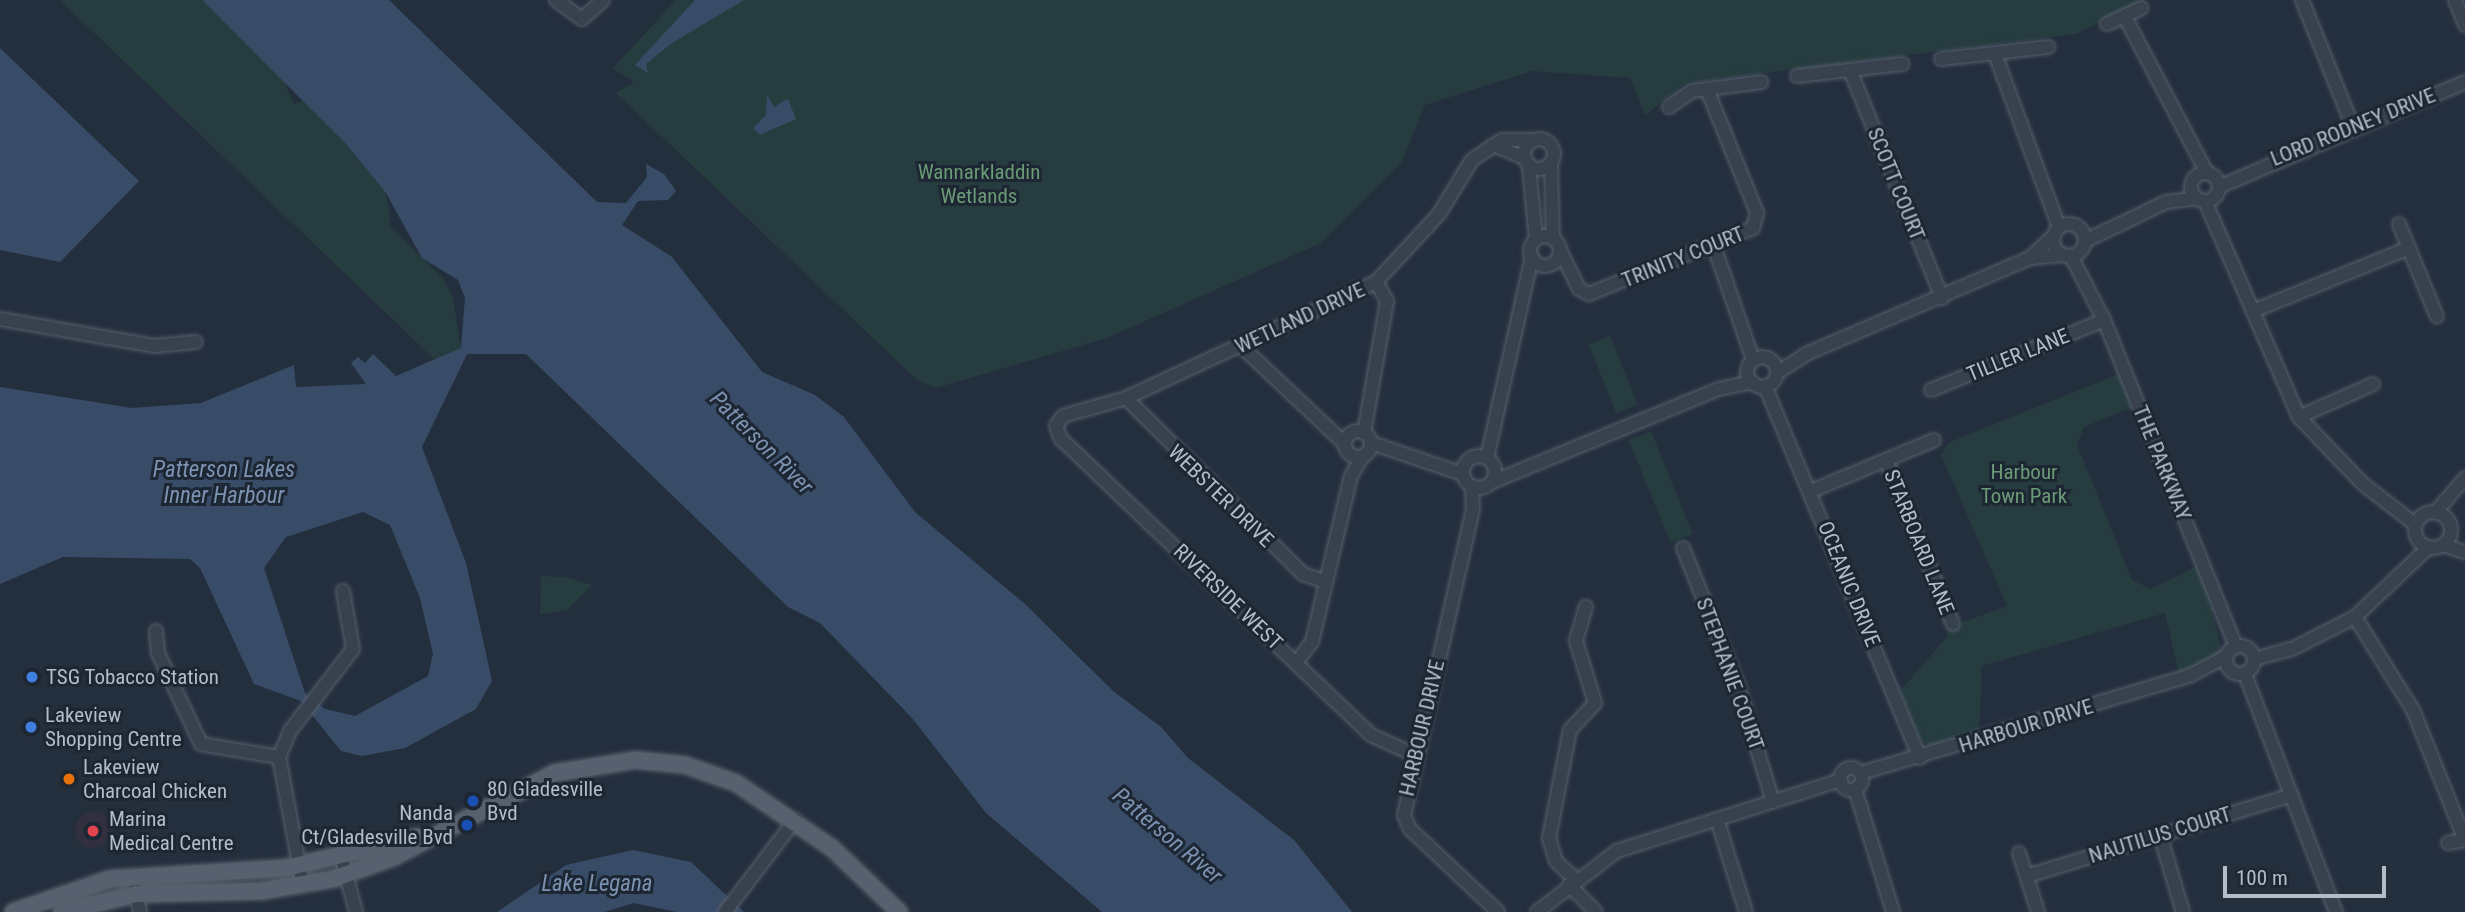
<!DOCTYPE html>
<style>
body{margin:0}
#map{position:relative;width:2465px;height:912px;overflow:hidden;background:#242f3e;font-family:"Roboto Condensed",sans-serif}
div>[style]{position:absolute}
.medical>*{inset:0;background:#32303f}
.round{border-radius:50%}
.green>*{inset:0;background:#263c3f;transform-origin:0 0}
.water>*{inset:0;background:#394c67}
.roads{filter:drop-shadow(0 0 2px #565f6c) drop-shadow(0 0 2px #565f6c)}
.minor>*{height:12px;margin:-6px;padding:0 6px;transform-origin:6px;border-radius:6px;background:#38414e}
.minor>.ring{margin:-6px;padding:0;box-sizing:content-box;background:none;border:12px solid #38414e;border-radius:50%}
.major>*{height:16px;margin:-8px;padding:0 8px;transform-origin:8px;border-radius:8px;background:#56606e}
.dots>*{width:19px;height:19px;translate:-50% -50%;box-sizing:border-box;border:4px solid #1d2633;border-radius:50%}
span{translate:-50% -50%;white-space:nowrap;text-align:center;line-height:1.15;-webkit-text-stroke:6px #1d2633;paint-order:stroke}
.street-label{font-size:21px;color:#b4bcc9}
.park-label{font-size:21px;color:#6b9a76}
.poi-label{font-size:21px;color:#b4bcc9}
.left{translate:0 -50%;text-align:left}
.right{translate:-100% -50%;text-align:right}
.water-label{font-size:23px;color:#7c92b1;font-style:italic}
.scale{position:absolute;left:2223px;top:866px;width:163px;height:32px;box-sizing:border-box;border:4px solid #b4bcc9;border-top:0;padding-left:9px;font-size:21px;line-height:24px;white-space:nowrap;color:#b4bcc9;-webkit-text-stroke:5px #1d2633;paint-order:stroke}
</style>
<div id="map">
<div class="medical">
<i class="round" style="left:75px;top:812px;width:36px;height:36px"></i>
</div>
<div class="green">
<i style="clip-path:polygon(60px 0,202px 0,283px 80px,294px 104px,303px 100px,347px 145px,386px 193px,391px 228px,443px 278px,453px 298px,461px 348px,436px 361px)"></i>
<i style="clip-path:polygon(676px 0,2146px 0,2076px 34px,1686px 83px,1645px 115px,1630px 78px,1532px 71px,1425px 105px,1402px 162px,1321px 243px,1107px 338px,936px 388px,917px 380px,616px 93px,634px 82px,613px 68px)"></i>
<i style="left:1610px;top:336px;width:74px;height:23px;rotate:68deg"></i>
<i style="clip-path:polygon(2118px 374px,2133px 407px,2084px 427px,2077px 445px,2132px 580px,2151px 589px,2202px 564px,2221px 648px,2210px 662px,2179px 674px,2165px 613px,1982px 666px,1979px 735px,1933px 748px,1920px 740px,1900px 691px,1947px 637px,1947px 628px,2007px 606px,1941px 455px,1948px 443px)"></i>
<i style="left:1651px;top:431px;width:111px;height:24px;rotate:68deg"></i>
<i style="clip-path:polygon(541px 576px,566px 577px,592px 585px,567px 610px,540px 614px)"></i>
</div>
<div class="water">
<i style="clip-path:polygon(evenodd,202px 0,389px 0,597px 202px,626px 203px,647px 177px,646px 164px,664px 174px,676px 191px,668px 200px,638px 201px,622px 225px,672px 257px,762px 372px,815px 395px,844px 417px,915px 512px,1025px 604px,1113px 691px,1161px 727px,1188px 758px,1294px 840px,1352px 912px,1102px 912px,986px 813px,912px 718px,820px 623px,788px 607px,526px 354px,467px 354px,422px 447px,466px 563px,492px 681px,476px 709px,405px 748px,362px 756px,341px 751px,301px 701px,254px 684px,200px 568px,190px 559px,63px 557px,0 584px,0 387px,132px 408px,201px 403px,294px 365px,296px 387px,366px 384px,351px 363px,358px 357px,365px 363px,373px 354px,396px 376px,461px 348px,465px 298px,458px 280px,422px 258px,386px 193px,347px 145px,202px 0,363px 512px,390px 525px,420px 598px,433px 654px,428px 676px,355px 716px,325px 709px,305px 693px,264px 568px,286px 537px,363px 512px)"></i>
<i style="clip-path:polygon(695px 0,744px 0,672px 43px,646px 64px,648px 73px,635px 65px)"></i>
<i style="clip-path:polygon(0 48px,139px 181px,60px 262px,0 250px)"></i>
<i style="clip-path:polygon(767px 95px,774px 107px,788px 99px,796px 119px,760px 135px,753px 128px,766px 115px)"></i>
<i style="clip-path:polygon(633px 850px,691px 862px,744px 912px,676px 912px,634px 903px,604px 912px,497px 912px,566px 865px)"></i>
</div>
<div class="roads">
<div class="minor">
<i style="left:556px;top:0;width:32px;rotate:36deg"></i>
<i style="left:582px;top:19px;width:28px;rotate:-42deg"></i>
<i style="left:2302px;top:0;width:137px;rotate:68.1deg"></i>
<i style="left:2455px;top:0;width:27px;rotate:68deg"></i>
<i style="left:2125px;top:17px;width:176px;rotate:62.3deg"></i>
<i style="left:2107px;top:24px;width:38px;rotate:-25deg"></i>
<i style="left:1995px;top:54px;width:184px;rotate:69.7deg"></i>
<i style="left:1941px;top:59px;width:108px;rotate:-6.4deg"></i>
<i style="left:1850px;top:70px;width:246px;rotate:68deg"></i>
<i style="left:1797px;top:76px;width:106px;rotate:-6.5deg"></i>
<i style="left:1669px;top:107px;width:28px;rotate:-35deg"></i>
<i style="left:1692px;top:91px;width:70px;rotate:-7.4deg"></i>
<i class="ring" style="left:1524px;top:139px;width:18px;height:18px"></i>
<i style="left:1493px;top:145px;width:35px;rotate:22deg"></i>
<i style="left:1551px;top:164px;width:75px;rotate:88.5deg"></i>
<i style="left:1529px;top:166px;width:73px;rotate:84.5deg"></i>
<i class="ring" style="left:2191px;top:173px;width:16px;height:16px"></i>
<i style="left:2219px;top:187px;width:267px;rotate:-23.1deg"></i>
<i style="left:2205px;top:201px;width:236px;rotate:66.5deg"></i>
<i style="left:2299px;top:417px;width:91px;rotate:46.3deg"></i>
<i style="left:2362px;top:483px;width:68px;rotate:37.9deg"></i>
<i style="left:2399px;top:224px;width:100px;rotate:67.8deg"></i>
<i class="ring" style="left:2053px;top:224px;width:20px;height:20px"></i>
<i class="ring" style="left:1530px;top:236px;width:18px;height:18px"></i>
<i style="left:2085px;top:241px;width:90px;rotate:-25.7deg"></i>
<i style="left:2166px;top:202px;width:31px;rotate:-7deg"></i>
<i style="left:1714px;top:246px;width:120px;rotate:71.1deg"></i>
<i style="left:1560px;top:250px;width:43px;rotate:64deg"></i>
<i style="left:1579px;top:289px;width:11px;rotate:27deg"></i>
<i style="left:1589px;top:294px;width:177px;rotate:-21.9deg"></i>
<i style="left:1753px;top:228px;width:16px;rotate:-75deg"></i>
<i style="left:1757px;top:213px;width:134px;rotate:-112deg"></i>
<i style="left:2071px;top:256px;width:72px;rotate:62.7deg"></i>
<i style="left:2104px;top:320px;width:352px;rotate:68deg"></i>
<i style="left:2030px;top:258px;width:33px;rotate:-5deg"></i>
<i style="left:2253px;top:311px;width:168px;rotate:-22deg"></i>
<i style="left:0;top:319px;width:156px;rotate:9.9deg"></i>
<i style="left:154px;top:346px;width:42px;rotate:-5.4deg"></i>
<i style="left:1240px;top:345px;width:143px;rotate:43.3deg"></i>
<i class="ring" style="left:1747px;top:357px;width:18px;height:18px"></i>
<i style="left:1777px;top:373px;width:35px;rotate:-33deg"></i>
<i style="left:1806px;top:354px;width:244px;rotate:-23.2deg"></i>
<i style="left:2030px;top:258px;width:33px;rotate:-43deg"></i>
<i style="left:1765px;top:386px;width:403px;rotate:67.4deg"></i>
<i style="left:1931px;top:390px;width:187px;rotate:-22deg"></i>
<i style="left:1126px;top:398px;width:250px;rotate:44.8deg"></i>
<i style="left:1303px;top:574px;width:24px;rotate:19deg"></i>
<i style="left:2299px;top:417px;width:81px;rotate:-24deg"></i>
<i class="ring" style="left:1345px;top:431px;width:14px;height:14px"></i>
<i style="left:1364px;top:433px;width:134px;rotate:-80.1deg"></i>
<i style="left:1387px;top:301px;width:22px;rotate:-120deg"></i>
<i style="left:1371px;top:443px;width:97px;rotate:18.6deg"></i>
<i class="ring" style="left:1463px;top:456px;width:20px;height:20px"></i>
<i style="left:1487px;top:458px;width:206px;rotate:-77.4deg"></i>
<i style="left:1886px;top:460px;width:177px;rotate:67.8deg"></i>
<i style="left:1492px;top:482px;width:245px;rotate:-22.3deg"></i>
<i style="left:1719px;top:389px;width:34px;rotate:-12deg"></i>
<i style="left:1472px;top:486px;width:23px;rotate:88deg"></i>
<i style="left:1473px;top:509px;width:314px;rotate:102.7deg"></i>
<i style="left:1404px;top:815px;width:15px;rotate:67deg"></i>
<i style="left:1410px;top:829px;width:121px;rotate:43.3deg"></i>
<i style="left:1811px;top:491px;width:133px;rotate:-22.5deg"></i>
<i class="ring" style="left:2415px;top:512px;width:24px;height:24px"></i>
<i style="left:2435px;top:513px;width:46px;rotate:-49.4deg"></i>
<i style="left:2443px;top:545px;width:23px;rotate:18deg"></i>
<i style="left:1683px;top:548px;width:144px;rotate:68.1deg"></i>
<i style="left:1737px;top:682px;width:125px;rotate:73.3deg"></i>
<i style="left:2355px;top:617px;width:110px;rotate:58.1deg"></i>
<i style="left:2413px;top:710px;width:140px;rotate:68.2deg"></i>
<i style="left:156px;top:631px;width:22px;rotate:85deg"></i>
<i style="left:158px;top:653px;width:101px;rotate:64.7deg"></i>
<i style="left:201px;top:744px;width:79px;rotate:9.5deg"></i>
<i class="ring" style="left:2226px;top:646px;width:16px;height:16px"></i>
<i style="left:2254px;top:659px;width:39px;rotate:-15deg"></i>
<i style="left:2292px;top:649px;width:71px;rotate:-26.9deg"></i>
<i style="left:2355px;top:617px;width:102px;rotate:-43.4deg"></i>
<i style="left:1296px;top:663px;width:26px;rotate:-53deg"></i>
<i style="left:1312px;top:642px;width:171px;rotate:-76.8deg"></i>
<i style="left:1351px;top:476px;width:22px;rotate:-60deg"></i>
<i style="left:2245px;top:674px;width:255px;rotate:69.1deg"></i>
<i style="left:1415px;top:755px;width:48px;rotate:-155.6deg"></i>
<i style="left:1371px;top:735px;width:429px;rotate:-136.3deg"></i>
<i style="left:1061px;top:439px;width:14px;rotate:-111deg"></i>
<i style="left:1056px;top:426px;width:12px;rotate:-55deg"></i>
<i style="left:1063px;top:416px;width:66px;rotate:-15.9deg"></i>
<i style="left:1126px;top:398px;width:276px;rotate:-24.9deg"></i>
<i style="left:1376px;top:282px;width:93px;rotate:-47.2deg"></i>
<i style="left:1439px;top:214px;width:63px;rotate:-58.6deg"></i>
<i style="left:1472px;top:160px;width:36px;rotate:-34deg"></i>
<i style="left:1502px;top:140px;width:32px"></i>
<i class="ring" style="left:1840px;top:768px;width:10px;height:10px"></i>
<i style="left:1861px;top:773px;width:344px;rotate:-16.5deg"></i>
<i style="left:2191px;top:675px;width:40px;rotate:-28deg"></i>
<i style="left:1855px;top:789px;width:129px;rotate:72.8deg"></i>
<i style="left:1717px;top:819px;width:97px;rotate:72.7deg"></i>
<i style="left:2160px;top:835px;width:80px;rotate:73.4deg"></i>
<i style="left:2448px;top:843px;width:17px;rotate:-10deg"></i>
<i style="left:2019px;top:853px;width:62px;rotate:72.1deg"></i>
<i style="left:342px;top:859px;width:55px;rotate:75.2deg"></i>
<i style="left:2027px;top:876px;width:277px;rotate:-17deg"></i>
<i style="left:1575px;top:879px;width:26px;rotate:-137deg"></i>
<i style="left:1556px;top:861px;width:24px;rotate:-107deg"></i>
<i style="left:1549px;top:838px;width:110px;rotate:-79deg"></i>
<i style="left:1570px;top:730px;width:37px;rotate:-47deg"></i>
<i style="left:1595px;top:703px;width:65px;rotate:-107deg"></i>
<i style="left:1576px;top:641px;width:36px;rotate:-74deg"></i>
<i style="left:1569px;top:885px;width:38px;rotate:45deg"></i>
<i style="left:303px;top:886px;width:131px;rotate:-100.5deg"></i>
<i style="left:279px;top:757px;width:28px;rotate:-67deg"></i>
<i style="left:290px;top:731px;width:103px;rotate:-52.5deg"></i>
<i style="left:353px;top:649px;width:59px;rotate:-99.8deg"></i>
<i style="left:135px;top:888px;width:25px;rotate:78deg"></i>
<i style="left:725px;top:912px;width:116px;rotate:-52.7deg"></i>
<i style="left:1537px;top:912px;width:101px;rotate:-37.3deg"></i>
<i style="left:1617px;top:851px;width:235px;rotate:-17.6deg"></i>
</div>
<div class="major">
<i style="left:13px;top:912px;width:102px;rotate:-18.8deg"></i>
<i style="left:110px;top:879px;width:176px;rotate:-3.6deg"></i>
<i style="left:286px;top:868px;width:135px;rotate:-13.3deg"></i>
<i style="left:62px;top:912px;width:76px;rotate:-13.7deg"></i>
<i style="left:136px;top:894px;width:125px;rotate:-1.4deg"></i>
<i style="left:261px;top:891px;width:73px;rotate:-9.5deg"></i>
<i style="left:333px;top:879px;width:65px;rotate:-19.8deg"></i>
<i style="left:394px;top:857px;width:182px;rotate:-27.6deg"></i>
<i style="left:555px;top:773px;width:81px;rotate:-9.2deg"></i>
<i style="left:635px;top:760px;width:50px;rotate:5.7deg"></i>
<i style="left:685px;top:765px;width:54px;rotate:19.4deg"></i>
<i style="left:736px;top:783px;width:116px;rotate:34.1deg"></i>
<i style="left:832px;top:848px;width:93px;rotate:43.7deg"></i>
</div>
</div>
<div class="dots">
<i style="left:32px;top:677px;background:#3f7fe0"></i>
<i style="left:31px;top:727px;background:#3f7fe0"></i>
<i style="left:69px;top:779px;background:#e8710a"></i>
<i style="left:473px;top:801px;background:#1a4fb4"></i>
<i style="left:467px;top:825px;background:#1a4fb4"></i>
<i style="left:93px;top:831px;background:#e0444e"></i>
</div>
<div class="street-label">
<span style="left:2353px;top:127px;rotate:-22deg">LORD RODNEY DRIVE</span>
<span style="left:1896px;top:184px;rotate:68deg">SCOTT COURT</span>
<span style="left:1683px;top:257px;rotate:-22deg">TRINITY COURT</span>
<span style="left:1300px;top:318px;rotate:-25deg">WETLAND DRIVE</span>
<span style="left:2018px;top:355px;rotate:-22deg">TILLER LANE</span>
<span style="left:2162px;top:463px;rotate:68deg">THE PARKWAY</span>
<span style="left:1221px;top:496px;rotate:44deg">WEBSTER DRIVE</span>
<span style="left:1919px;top:542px;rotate:68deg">STARBOARD LANE</span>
<span style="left:1849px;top:584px;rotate:68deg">OCEANIC DRIVE</span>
<span style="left:1228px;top:597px;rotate:44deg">RIVERSIDE WEST</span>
<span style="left:1730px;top:674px;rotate:70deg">STEPHANIE COURT</span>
<span style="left:2026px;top:726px;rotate:-17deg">HARBOUR DRIVE</span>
<span style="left:1422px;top:728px;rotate:-77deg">HARBOUR DRIVE</span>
<span style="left:2160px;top:835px;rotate:-17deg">NAUTILUS COURT</span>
</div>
<div class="park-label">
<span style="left:979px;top:184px">Wannarkladdin<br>Wetlands</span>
<span style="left:2024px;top:484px">Harbour<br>Town Park</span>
</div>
<div class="poi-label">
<span class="left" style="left:46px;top:677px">TSG Tobacco Station</span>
<span class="left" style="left:45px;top:727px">Lakeview<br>Shopping Centre</span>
<span class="left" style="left:83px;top:779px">Lakeview<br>Charcoal Chicken</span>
<span class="left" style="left:487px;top:801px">80 Gladesville<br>Bvd</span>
<span class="right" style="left:453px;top:825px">Nanda<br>Ct/Gladesville Bvd</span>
<span class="left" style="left:109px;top:831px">Marina<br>Medical Centre</span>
</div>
<div class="water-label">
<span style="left:761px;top:443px;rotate:45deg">Patterson River</span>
<span style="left:224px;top:483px">Patterson Lakes<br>Inner Harbour</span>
<span style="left:1167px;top:836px;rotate:40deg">Patterson River</span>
<span style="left:597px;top:884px">Lake Legana</span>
</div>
<div class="scale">100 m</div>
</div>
